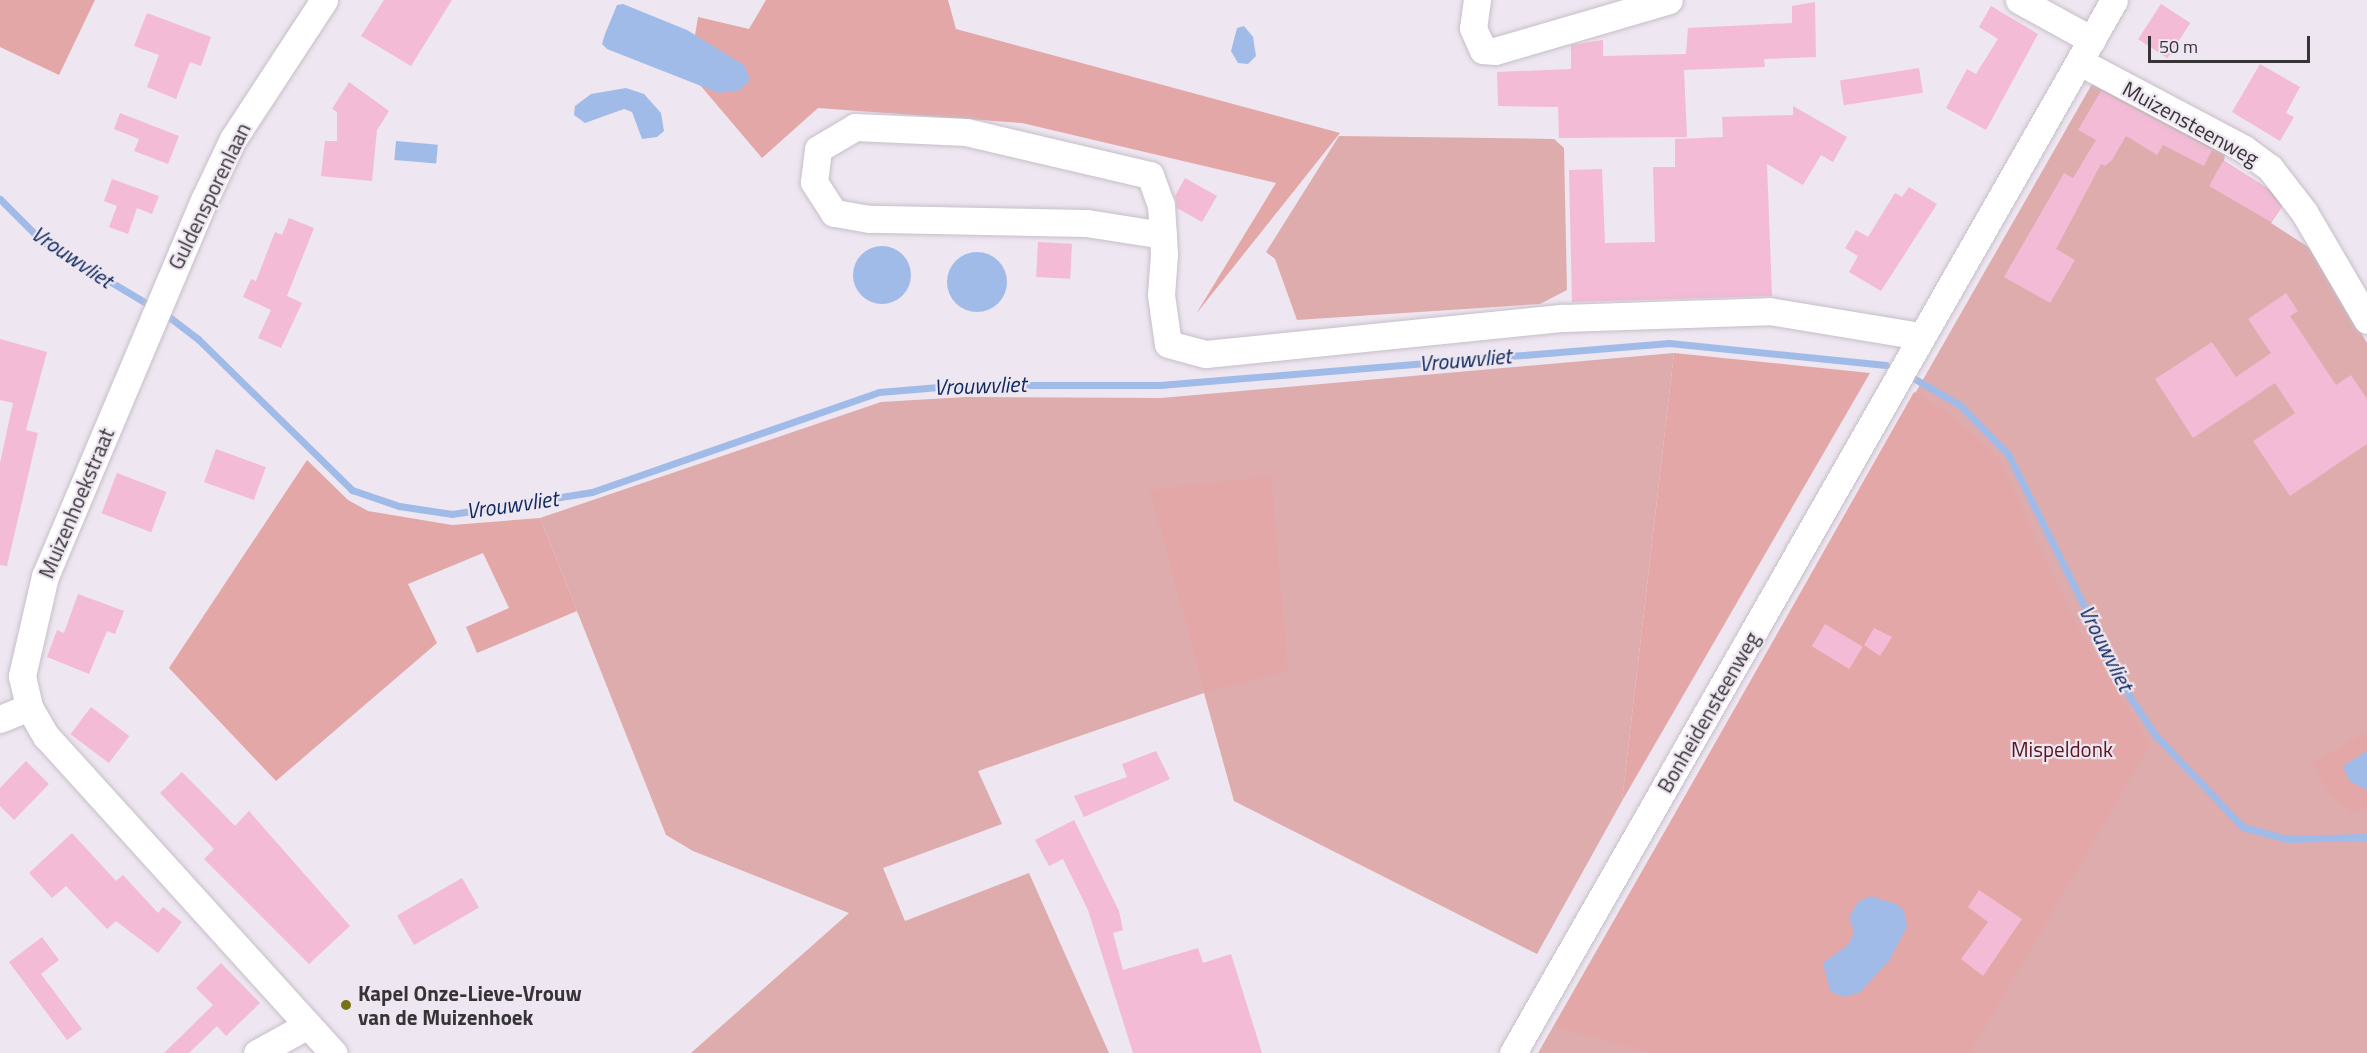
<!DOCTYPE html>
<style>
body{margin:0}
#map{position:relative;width:2367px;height:1053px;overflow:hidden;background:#eee6f0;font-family:"Titillium Web",sans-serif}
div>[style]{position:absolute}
.green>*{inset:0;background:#deacac}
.forest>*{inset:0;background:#e4a7a7}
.water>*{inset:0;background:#a1bbe9;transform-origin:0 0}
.round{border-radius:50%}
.stream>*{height:7px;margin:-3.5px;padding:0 3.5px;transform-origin:3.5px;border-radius:3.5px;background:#a1bbe9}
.building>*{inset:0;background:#f3bbd5;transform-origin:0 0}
.roads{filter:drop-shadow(0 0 2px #c6bec8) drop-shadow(0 0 2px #c6bec8)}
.minor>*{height:27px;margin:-13.5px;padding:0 13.5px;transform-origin:13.5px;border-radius:13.5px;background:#fff}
.dots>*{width:16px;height:16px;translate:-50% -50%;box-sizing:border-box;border:3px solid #eee6f0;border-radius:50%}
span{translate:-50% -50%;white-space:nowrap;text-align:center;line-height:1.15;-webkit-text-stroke:4.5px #eee6f0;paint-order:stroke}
.street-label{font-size:21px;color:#373437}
.park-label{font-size:21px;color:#5b141d}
.poi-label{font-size:21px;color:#373437;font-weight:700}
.left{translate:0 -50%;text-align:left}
.water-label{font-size:22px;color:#0f2a61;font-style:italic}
.scale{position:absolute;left:2148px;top:36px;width:162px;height:27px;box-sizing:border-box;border:3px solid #373437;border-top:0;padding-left:8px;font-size:18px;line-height:21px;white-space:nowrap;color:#373437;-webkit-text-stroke:4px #eee6f0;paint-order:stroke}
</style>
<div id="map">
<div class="green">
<i style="clip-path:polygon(2096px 77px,2226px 148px,2224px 161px,2286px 200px,2271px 223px,2313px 250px,2367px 343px,2367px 1053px,1538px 1053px)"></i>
<i style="clip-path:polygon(1339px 136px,1554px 139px,1564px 148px,1567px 290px,1540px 304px,1297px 320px,1275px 259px,1266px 252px)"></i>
<i style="clip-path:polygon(1674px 353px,1622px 801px,1537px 954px,1234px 801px,1204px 693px,978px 771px,1002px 824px,883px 868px,905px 921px,1029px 873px,1109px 1053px,691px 1053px,849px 913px,693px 851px,666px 835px,540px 518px,881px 402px,966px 397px,1161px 398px)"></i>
</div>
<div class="forest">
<i style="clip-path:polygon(0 0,95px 0,59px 75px,0 47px)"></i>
<i style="clip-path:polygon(766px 0,948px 0,956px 29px,1340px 133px,1196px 314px,1276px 183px,1022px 123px,818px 108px,762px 158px,689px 72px,698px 17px,749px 29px)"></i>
<i style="clip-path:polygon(1674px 353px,1870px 373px,1622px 801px)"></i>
<i style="clip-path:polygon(1914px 392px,1951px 414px,1999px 459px,2077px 625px,2150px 745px,1970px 1053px,1650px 1053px,1555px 1026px)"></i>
<i style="clip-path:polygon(307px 460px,348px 500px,368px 511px,452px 525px,540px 518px,577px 611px,477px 653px,466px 627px,509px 608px,483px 553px,408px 584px,437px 643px,276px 781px,169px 668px)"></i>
<i style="clip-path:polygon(1271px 476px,1288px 670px,1205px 693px,1150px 490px)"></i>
<i style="clip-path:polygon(2367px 731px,2367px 808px,2352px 812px,2330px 794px,2312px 763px)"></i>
</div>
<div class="water">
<i style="clip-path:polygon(623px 4px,687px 30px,744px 65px,750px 79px,741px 90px,719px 93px,607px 49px,602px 44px,605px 34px,617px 5px)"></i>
<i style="clip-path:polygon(1244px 26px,1253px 37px,1256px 56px,1248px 64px,1238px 63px,1231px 51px,1237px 28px)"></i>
<i style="clip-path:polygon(626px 88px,644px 94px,661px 113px,664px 131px,657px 137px,642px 139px,632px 112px,624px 109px,585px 123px,574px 115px,575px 106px,591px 94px)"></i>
<i style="left:396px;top:141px;width:42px;height:19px;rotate:5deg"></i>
<i class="round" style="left:853px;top:246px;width:58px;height:58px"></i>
<i class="round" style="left:947px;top:252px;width:60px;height:60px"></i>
<i style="clip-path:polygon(2367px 751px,2367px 790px,2349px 781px,2343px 766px)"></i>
<i style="clip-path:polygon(1871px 896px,1896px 904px,1904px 911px,1907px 927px,1889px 961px,1859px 993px,1843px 997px,1830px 991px,1823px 963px,1848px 945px,1854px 933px,1849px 917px,1858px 902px)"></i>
</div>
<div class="stream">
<i style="left:0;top:199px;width:59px;rotate:45deg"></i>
<i style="left:42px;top:241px;width:127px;rotate:30.8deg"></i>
<i style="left:164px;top:313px;width:43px;rotate:37.4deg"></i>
<i style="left:198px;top:339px;width:216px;rotate:44.4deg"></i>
<i style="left:352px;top:490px;width:50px;rotate:18.8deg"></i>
<i style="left:399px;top:506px;width:54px;rotate:8.6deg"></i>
<i style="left:452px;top:514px;width:142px;rotate:-8.9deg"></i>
<i style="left:592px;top:492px;width:304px;rotate:-19.2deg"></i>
<i style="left:879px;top:392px;width:84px;rotate:-4.8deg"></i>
<i style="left:963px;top:385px;width:197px"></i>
<i style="left:1160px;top:385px;width:511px;rotate:-4.72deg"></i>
<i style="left:1669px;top:343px;width:218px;rotate:5.8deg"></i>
<i style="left:1908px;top:375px;width:60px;rotate:30deg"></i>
<i style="left:1960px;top:405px;width:69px;rotate:45.6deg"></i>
<i style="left:2008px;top:454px;width:268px;rotate:63.4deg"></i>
<i style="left:2128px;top:694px;width:49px;rotate:56.6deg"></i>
<i style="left:2155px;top:735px;width:127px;rotate:46.3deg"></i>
<i style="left:2243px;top:827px;width:46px;rotate:15.3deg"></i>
<i style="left:2287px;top:839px;width:80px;rotate:-1.4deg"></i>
</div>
<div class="building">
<i style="clip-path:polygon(384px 0,452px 0,411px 66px,361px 36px)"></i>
<i style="clip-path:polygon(1815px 2px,1816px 57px,1764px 59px,1765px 67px,1684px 70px,1687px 137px,1559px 138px,1558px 107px,1498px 106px,1497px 72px,1571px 69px,1571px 45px,1603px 40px,1603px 56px,1686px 54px,1688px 28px,1792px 23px,1792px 6px)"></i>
<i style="left:2161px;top:4px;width:35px;height:42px;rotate:33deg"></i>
<i style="clip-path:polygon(1991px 6px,2038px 34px,1986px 130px,1946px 108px,1967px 69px,1976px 74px,1998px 39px,1979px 27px)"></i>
<i style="clip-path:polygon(147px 13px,211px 37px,201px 66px,190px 62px,176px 99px,147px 87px,159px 55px,134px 46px)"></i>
<i style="clip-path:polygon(2260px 64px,2300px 87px,2286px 113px,2294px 117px,2280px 141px,2232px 112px)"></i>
<i style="left:1919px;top:68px;width:25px;height:80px;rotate:81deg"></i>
<i style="clip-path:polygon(349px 82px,389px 111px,377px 130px,372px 181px,321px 176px,325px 141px,337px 141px,337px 112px,332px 109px)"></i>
<i style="clip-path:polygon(2101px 91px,2212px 150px,2204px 166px,2163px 145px,2157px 155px,2126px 136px,2112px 160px,2105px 166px,2101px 164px,2056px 249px,2075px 260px,2050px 303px,2004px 277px,2064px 173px,2073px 178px,2096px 140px,2078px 130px)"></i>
<i style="clip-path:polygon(1793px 106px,1847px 137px,1833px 162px,1821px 155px,1803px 185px,1767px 164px,1772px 296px,1572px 302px,1569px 170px,1602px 169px,1605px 243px,1655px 242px,1653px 167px,1675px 167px,1675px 139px,1723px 137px,1722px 117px,1793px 115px)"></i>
<i style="clip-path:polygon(120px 113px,179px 136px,168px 164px,134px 151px,139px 139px,114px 129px)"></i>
<i style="clip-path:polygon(2223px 161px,2264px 186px,2281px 207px,2271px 222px,2209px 186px)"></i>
<i style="clip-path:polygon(1185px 178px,1217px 196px,1202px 222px,1177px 208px,1175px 196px)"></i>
<i style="clip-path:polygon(112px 179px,159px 196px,152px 214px,137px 208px,128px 234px,109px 227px,117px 206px,104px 201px)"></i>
<i style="clip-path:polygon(1909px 187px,1937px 204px,1881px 291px,1849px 272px,1858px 256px,1845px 248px,1856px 230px,1868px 237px,1895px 193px,1902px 197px)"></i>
<i style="clip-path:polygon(289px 218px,314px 228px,287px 296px,302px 303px,281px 348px,258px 338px,271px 310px,243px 297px,251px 279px,256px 281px,275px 232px,282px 235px)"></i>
<i style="left:1038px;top:242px;width:34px;height:35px;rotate:3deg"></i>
<i style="clip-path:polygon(2286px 293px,2298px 311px,2290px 316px,2336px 385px,2351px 375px,2367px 399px,2367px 444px,2290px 496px,2253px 441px,2295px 413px,2275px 383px,2193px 438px,2155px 379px,2212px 342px,2236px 377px,2271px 353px,2248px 319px)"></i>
<i style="clip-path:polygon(0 339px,47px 352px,26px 430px,38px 433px,7px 566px,0 565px,0 463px,13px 403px,0 400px)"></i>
<i style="left:216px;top:449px;width:53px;height:35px;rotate:20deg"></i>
<i style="left:117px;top:473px;width:53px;height:43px;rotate:21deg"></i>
<i style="clip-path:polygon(78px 594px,124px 611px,115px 634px,107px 631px,89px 674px,47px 657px,57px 630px,64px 633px)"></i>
<i style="left:1825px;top:624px;width:44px;height:26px;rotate:31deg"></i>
<i style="clip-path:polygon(1874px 628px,1892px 637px,1880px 656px,1864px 645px)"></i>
<i style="left:91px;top:707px;width:48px;height:34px;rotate:37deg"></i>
<i style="clip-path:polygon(1156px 751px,1170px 779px,1084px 817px,1074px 796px,1127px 777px,1122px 764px)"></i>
<i style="clip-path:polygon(26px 761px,49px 784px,14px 820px,0 806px,0 788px)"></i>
<i style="clip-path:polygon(182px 772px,235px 826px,249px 811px,350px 926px,309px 964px,204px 859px,214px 849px,160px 793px)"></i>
<i style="clip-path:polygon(1074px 820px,1119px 911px,1123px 930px,1113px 933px,1123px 970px,1198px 948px,1203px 963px,1231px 954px,1262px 1053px,1133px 1053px,1088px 910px,1063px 859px,1049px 866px,1035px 840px)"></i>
<i style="clip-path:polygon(72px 833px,116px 881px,123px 875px,158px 913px,163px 907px,182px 922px,158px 953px,116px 921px,107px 929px,66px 886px,52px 898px,29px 873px)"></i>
<i style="left:462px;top:878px;width:34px;height:75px;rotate:60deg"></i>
<i style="clip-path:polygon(1979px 890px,2022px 919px,1983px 976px,1961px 959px,1988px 922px,1968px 907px)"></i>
<i style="clip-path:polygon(42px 937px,59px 960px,41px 974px,82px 1029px,67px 1040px,9px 962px)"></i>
<i style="clip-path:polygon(221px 963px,260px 1003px,226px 1036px,217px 1026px,189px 1053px,164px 1053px,213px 1005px,196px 988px)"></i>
</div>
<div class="roads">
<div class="minor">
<i style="left:324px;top:0;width:166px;rotate:123.2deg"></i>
<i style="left:233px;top:139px;width:68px;rotate:115.4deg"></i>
<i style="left:204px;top:200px;width:408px;rotate:112.9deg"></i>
<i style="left:45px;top:576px;width:103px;rotate:103deg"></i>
<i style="left:22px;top:676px;width:32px;rotate:77deg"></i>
<i style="left:29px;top:707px;width:34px;rotate:60deg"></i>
<i style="left:46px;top:736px;width:428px;rotate:47.8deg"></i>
<i style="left:1477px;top:0;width:28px;rotate:98deg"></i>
<i style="left:1473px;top:28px;width:24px;rotate:66deg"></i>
<i style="left:1483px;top:50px;width:12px;rotate:5deg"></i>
<i style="left:1495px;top:51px;width:181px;rotate:-16.3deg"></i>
<i style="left:2019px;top:0;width:83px;rotate:28.7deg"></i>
<i style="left:2080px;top:62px;width:186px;rotate:27.9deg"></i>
<i style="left:2244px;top:149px;width:32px;rotate:36deg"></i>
<i style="left:2270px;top:168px;width:56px;rotate:52.3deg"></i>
<i style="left:2304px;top:212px;width:125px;rotate:59.7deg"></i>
<i style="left:1163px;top:235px;width:78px;rotate:-171.1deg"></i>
<i style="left:1086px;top:223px;width:217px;rotate:-178.9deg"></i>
<i style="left:869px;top:219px;width:36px;rotate:-170deg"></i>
<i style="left:834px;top:213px;width:37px;rotate:-123deg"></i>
<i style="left:814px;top:182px;width:33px;rotate:-83deg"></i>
<i style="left:818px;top:149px;width:43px;rotate:-30.7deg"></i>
<i style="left:855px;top:127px;width:111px;rotate:2.6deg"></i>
<i style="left:966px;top:132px;width:189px;rotate:13.2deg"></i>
<i style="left:1150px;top:175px;width:32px;rotate:70deg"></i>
<i style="left:1161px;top:205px;width:49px;rotate:86.5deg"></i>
<i style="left:1164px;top:254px;width:41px;rotate:94.2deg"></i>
<i style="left:1161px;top:295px;width:49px;rotate:81.9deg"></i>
<i style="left:1168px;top:344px;width:39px;rotate:15deg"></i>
<i style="left:1206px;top:354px;width:359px;rotate:-5.8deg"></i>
<i style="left:1563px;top:318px;width:206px;rotate:-1.9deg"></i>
<i style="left:1769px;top:311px;width:153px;rotate:9.4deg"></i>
<i style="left:0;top:719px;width:31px;rotate:-22deg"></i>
<i style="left:257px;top:1053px;width:58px;rotate:-28.8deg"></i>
<i style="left:1513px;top:1053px;width:1212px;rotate:-60.28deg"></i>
</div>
</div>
<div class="dots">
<i style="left:346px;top:1005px;background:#777214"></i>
</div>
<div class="street-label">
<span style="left:2191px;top:123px;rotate:29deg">Muizensteenweg</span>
<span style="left:209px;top:196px;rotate:-64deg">Guldensporenlaan</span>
<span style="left:76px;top:503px;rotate:-67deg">Muizenhoekstraat</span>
<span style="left:1708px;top:712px;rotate:-60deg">Bonheidensteenweg</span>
</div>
<div class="park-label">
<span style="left:2062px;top:749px">Mispeldonk</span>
</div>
<div class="poi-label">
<span class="left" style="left:358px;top:1005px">Kapel Onze-Lieve-Vrouw<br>van de Muizenhoek</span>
</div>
<div class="water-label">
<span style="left:72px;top:257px;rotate:34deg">Vrouwvliet</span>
<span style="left:1465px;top:360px;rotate:-5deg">Vrouwvliet</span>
<span style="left:980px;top:386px;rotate:-2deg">Vrouwvliet</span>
<span style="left:512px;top:505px;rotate:-8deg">Vrouwvliet</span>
<span style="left:2106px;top:648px;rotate:63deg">Vrouwvliet</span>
</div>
<div class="scale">50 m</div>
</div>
